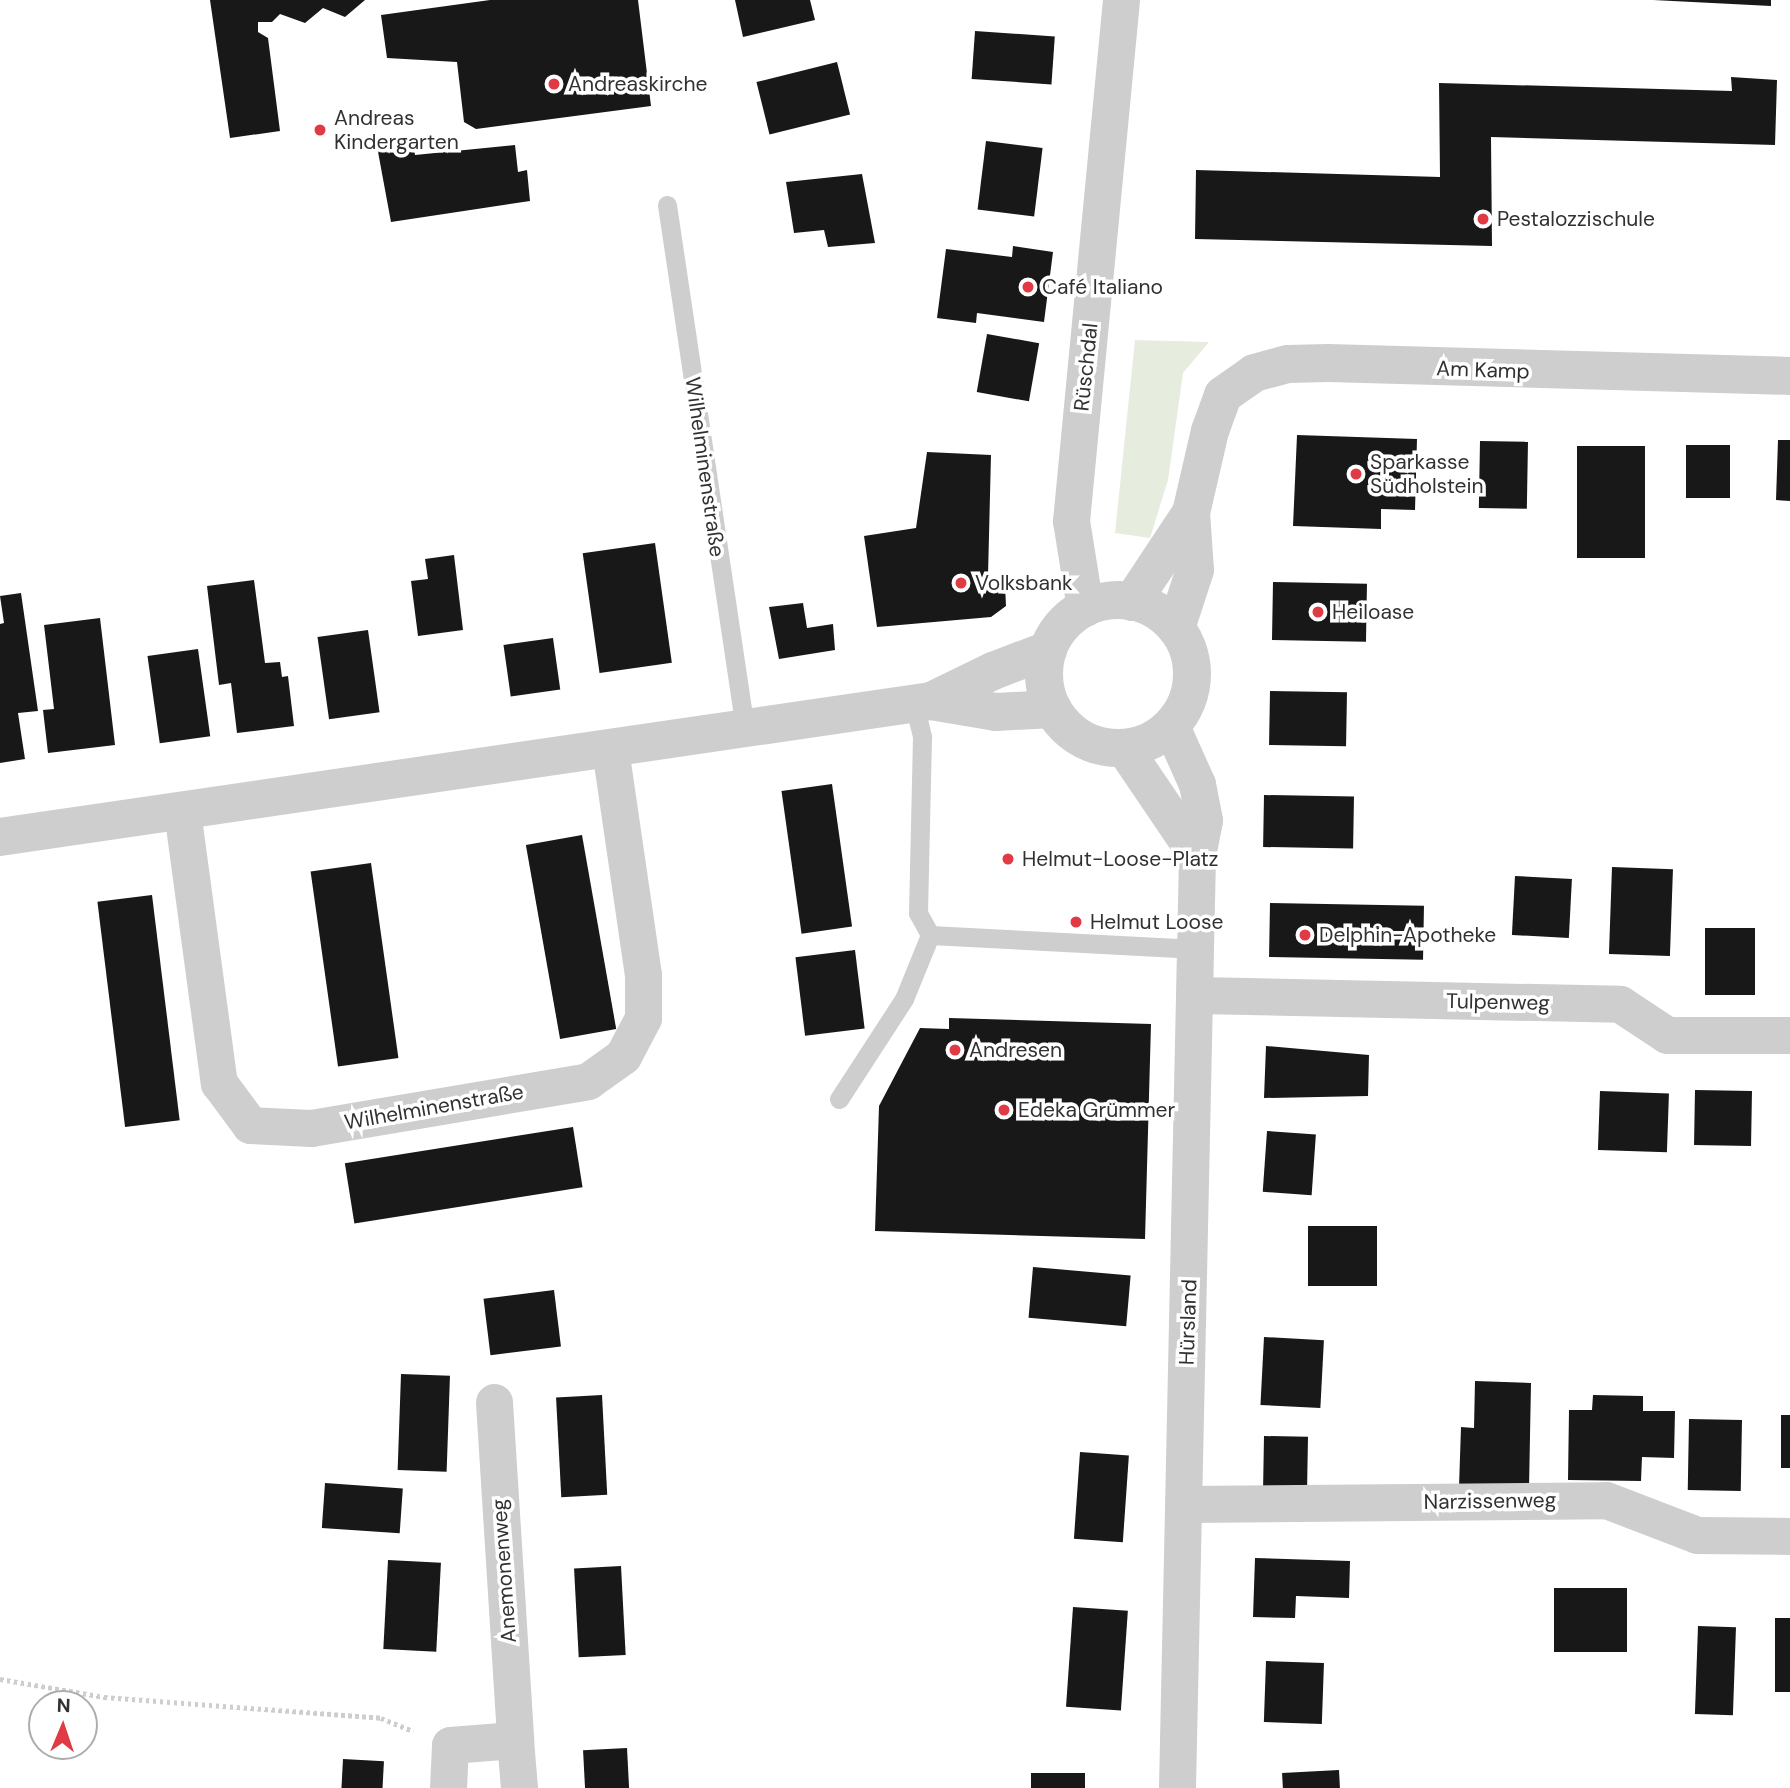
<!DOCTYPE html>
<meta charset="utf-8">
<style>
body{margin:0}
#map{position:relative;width:1790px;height:1788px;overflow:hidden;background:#fff;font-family:"DM Sans",sans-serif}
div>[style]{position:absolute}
.green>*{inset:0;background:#e6eddf}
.building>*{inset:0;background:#181818;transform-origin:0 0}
.path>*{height:4.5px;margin-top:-2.25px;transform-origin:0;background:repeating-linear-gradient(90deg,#cecece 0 3.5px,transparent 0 7px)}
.service>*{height:19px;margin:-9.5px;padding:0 9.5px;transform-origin:9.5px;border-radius:9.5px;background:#cecece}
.minor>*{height:37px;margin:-18.5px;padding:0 18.5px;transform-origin:18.5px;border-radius:18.5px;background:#cecece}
.tertiary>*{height:38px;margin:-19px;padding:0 19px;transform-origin:19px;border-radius:19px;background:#cecece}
.tertiary>.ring{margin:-19px;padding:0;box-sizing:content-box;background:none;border:38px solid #cecece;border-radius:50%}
.dots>*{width:19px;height:19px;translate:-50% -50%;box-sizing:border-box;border:4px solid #fff;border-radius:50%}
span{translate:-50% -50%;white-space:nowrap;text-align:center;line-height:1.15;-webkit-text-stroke:7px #fff;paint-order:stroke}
.poi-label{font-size:21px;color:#313131}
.left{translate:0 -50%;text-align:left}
.street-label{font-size:21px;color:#313131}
.north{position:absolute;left:28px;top:1690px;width:70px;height:70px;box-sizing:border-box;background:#fff;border:2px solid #adadad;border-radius:50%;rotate:2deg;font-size:19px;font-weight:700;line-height:28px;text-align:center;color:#313131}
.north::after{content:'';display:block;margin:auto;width:24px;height:32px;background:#e03a45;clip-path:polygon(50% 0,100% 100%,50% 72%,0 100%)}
</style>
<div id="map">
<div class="green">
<i style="clip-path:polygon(1135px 340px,1209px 342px,1183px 373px,1168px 480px,1150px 538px,1115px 533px)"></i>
</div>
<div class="building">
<i style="clip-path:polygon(210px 0,365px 0,345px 17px,323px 8px,305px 23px,280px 14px,272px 22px,258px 22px,258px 32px,268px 38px,280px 131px,230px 138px)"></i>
<i style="clip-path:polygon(490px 0,638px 0,651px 106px,476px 129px,464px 122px,457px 62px,387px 58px,381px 15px)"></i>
<i style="clip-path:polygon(735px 0,810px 0,815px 20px,743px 37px)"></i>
<i style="clip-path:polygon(1653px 0,1771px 0,1771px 6px)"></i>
<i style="left:975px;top:31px;width:80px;height:48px;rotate:4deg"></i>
<i style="left:837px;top:62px;width:54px;height:83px;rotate:76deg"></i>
<i style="clip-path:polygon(1731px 77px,1777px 80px,1775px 145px,1491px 137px,1492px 246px,1195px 239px,1196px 170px,1440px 177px,1439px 83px,1732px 91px)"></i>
<i style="clip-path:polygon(412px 136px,415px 155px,515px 145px,518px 172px,527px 170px,530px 201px,391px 222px,376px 141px)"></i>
<i style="left:986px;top:141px;width:57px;height:69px;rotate:7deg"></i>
<i style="clip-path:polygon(862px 174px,875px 243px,828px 247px,824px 230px,794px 233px,786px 182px)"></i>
<i style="clip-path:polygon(1013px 246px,1053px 252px,1044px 322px,977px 313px,976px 323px,937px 318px,946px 249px,1012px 257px)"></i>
<i style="left:987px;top:334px;width:53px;height:59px;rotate:10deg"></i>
<i style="clip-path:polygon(1297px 435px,1417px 439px,1415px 510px,1381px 509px,1381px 529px,1293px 526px)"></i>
<i style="clip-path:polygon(1778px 440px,1790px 440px,1790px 501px,1776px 500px)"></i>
<i style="left:1480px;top:441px;width:48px;height:67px;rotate:1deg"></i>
<i style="left:1686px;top:445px;width:44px;height:53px"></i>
<i style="left:1645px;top:446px;width:112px;height:68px;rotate:90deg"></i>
<i style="clip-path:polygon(927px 452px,991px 455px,988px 576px,1005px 585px,1006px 606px,991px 617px,877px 627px,864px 536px,916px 528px)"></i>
<i style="left:655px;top:543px;width:121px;height:73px;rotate:82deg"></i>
<i style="clip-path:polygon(454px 555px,463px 630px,418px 636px,411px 581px,428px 579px,425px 559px)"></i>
<i style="clip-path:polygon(254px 580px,265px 663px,280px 662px,282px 677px,288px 676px,294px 726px,237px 733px,231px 683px,219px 685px,207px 586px)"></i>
<i style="left:1273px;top:582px;width:94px;height:58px;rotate:1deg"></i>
<i style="clip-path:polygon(21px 593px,38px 711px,18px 713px,25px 759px,0 763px,0 624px,4px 623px,0 596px)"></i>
<i style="clip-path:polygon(803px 603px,807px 628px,833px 624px,835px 650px,779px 659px,769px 607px)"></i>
<i style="clip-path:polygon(100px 618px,115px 745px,48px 753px,43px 710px,54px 709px,44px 625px)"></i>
<i style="left:368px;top:630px;width:83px;height:51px;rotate:82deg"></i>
<i style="left:553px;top:638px;width:52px;height:50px;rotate:82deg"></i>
<i style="left:198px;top:649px;width:88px;height:51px;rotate:82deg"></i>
<i style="left:1270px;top:691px;width:77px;height:54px;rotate:1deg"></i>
<i style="left:832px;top:784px;width:144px;height:51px;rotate:82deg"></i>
<i style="left:1264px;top:795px;width:90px;height:52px;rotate:1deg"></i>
<i style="left:582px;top:835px;width:197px;height:57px;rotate:80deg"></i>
<i style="left:371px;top:863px;width:197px;height:61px;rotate:82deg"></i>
<i style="left:1612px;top:867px;width:61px;height:87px;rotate:2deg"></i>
<i style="left:1515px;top:876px;width:57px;height:59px;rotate:3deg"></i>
<i style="left:152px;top:895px;width:227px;height:55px;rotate:83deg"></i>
<i style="left:1270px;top:903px;width:154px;height:54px;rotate:1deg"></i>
<i style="left:1705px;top:928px;width:50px;height:67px"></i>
<i style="left:855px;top:950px;width:79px;height:60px;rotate:83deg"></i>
<i style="clip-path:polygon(949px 1018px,1151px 1024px,1145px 1239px,875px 1231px,879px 1106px,920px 1028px,949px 1029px)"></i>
<i style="clip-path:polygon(1266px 1046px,1369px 1055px,1368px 1096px,1264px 1098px)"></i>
<i style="left:1695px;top:1090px;width:57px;height:55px;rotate:1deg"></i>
<i style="left:1600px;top:1091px;width:69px;height:59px;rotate:2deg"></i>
<i style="left:573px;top:1127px;width:61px;height:231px;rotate:81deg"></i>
<i style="left:1267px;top:1131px;width:49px;height:61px;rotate:4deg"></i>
<i style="left:1308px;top:1226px;width:69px;height:60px"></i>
<i style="left:1033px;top:1267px;width:98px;height:51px;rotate:5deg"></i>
<i style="left:554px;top:1290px;width:57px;height:71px;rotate:83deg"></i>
<i style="left:1264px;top:1337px;width:60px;height:68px;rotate:3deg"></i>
<i style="left:401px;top:1374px;width:49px;height:96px;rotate:2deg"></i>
<i style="clip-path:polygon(1475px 1381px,1531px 1383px,1529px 1489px,1459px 1487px,1461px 1427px,1474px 1428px)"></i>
<i style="left:602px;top:1395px;width:100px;height:46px;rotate:87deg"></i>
<i style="clip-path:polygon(1593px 1395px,1643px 1396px,1643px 1411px,1675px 1411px,1674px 1458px,1642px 1457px,1641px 1481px,1568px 1480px,1569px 1410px,1592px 1410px)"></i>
<i style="left:1781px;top:1415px;width:9px;height:53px"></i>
<i style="left:1689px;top:1419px;width:53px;height:71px;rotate:1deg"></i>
<i style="left:1264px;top:1436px;width:44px;height:54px;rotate:1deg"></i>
<i style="left:1080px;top:1452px;width:49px;height:87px;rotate:4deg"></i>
<i style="left:325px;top:1483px;width:78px;height:45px;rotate:4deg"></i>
<i style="clip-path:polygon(1255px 1558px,1350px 1561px,1349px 1598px,1296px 1596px,1295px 1618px,1253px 1617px)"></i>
<i style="left:388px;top:1560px;width:53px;height:89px;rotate:3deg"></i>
<i style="left:621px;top:1566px;width:89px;height:47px;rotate:87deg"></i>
<i style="left:1554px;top:1588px;width:73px;height:64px"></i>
<i style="left:1073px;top:1607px;width:55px;height:100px;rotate:4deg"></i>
<i style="left:1775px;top:1618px;width:15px;height:74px"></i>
<i style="left:1698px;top:1626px;width:38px;height:88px;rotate:2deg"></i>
<i style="left:1266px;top:1661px;width:58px;height:61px;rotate:2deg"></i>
<i style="left:627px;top:1748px;width:40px;height:44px;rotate:87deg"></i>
<i style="left:343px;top:1759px;width:41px;height:29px;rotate:3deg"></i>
<i style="left:1339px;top:1770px;width:18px;height:57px;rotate:87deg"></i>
<i style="left:1031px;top:1773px;width:54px;height:15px"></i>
</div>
<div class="path">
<i style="left:0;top:1679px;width:106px;rotate:9.8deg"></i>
<i style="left:104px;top:1697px;width:278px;rotate:4.3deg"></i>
<i style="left:381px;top:1718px;width:35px;rotate:22deg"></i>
</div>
<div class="service">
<i style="left:667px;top:205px;width:530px;rotate:81.53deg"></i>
<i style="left:914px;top:704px;width:34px;rotate:76deg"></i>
<i style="left:922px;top:737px;width:176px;rotate:91.3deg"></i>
<i style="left:918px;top:913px;width:25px;rotate:61deg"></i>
<i style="left:930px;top:935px;width:267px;rotate:3deg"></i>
<i style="left:839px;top:1099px;width:119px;rotate:-57deg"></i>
<i style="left:904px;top:999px;width:69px;rotate:-67.9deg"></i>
</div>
<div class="minor">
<i style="left:1085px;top:608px;width:88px;rotate:-99.1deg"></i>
<i style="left:1071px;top:521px;width:523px;rotate:-84.52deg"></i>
<i style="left:1171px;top:726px;width:64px;rotate:65.9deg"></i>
<i style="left:1197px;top:784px;width:37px;rotate:79deg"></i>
<i style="left:1204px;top:820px;width:37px;rotate:101deg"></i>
<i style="left:1197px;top:856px;width:932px;rotate:91.23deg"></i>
<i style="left:1124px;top:748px;width:130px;rotate:55.9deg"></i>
<i style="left:182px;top:811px;width:275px;rotate:82.3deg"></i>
<i style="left:219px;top:1083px;width:52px;rotate:53.6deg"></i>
<i style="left:250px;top:1125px;width:61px;rotate:2.8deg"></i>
<i style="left:311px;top:1128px;width:281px;rotate:-9.6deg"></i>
<i style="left:588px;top:1081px;width:43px;rotate:-35.5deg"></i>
<i style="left:623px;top:1056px;width:43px;rotate:-62.2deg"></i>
<i style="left:643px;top:1018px;width:43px;rotate:-90deg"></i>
<i style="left:643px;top:975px;width:228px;rotate:-98.3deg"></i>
<i style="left:1197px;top:995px;width:423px;rotate:1.2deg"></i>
<i style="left:1620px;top:1004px;width:56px;rotate:33.4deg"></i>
<i style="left:1667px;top:1035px;width:123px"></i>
<i style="left:494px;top:1402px;width:339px;rotate:86.4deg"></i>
<i style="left:1184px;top:1504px;width:422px;rotate:-0.5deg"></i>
<i style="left:1606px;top:1500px;width:97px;rotate:21deg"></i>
<i style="left:1697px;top:1535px;width:93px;rotate:0.6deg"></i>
<i style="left:448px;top:1788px;width:43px;rotate:-87.3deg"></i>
<i style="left:450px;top:1745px;width:65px;rotate:-4.4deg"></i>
<i style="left:515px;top:1740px;width:48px;rotate:85.2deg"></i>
</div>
<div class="tertiary">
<i class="ring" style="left:1044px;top:600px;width:110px;height:110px"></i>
<i style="left:1132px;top:602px;width:107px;rotate:-56.5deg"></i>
<i style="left:1176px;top:628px;width:61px;rotate:-71.9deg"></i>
<i style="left:1195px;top:570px;width:57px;rotate:-94deg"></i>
<i style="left:1191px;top:513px;width:84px;rotate:-77deg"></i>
<i style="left:1210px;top:431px;width:38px;rotate:-70deg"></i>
<i style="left:1223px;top:395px;width:38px;rotate:-35deg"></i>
<i style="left:1254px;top:373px;width:35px;rotate:-15deg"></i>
<i style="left:1288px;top:364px;width:40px;rotate:-1.4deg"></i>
<i style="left:1328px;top:363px;width:462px;rotate:1.6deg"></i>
<i style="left:931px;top:701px;width:66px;rotate:9.6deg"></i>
<i style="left:996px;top:712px;width:57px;rotate:-3deg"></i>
<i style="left:0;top:837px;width:941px;rotate:-8.31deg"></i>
<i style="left:931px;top:701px;width:69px;rotate:-25.8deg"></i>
<i style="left:993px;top:671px;width:59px;rotate:-20.9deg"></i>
</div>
<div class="dots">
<i style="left:554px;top:84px;background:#e03a45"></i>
<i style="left:320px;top:130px;background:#e03a45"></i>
<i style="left:1483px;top:219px;background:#e03a45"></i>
<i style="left:1028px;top:287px;background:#e03a45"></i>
<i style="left:1356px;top:474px;background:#e03a45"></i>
<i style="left:961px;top:583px;background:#e03a45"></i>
<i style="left:1318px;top:612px;background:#e03a45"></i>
<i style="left:1008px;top:859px;background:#e03a45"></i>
<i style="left:1076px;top:922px;background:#e03a45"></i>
<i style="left:1305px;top:935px;background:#e03a45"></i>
<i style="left:955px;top:1050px;background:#e03a45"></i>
<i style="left:1004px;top:1110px;background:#e03a45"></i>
</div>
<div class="poi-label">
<span class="left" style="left:568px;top:84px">Andreaskirche</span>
<span class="left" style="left:334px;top:130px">Andreas<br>Kindergarten</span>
<span class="left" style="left:1497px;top:219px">Pestalozzischule</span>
<span class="left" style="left:1042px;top:287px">Café Italiano</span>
<span class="left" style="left:1370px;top:474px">Sparkasse<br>Südholstein</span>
<span class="left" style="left:975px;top:583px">Volksbank</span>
<span class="left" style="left:1332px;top:612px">Heiloase</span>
<span class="left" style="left:1022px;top:859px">Helmut-Loose-Platz</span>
<span class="left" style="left:1090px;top:922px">Helmut Loose</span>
<span class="left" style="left:1319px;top:935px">Delphin-Apotheke</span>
<span class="left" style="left:969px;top:1050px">Andresen</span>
<span class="left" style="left:1018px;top:1110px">Edeka Grümmer</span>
</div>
<div class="street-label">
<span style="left:1086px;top:367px;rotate:-84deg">Rüschdal</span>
<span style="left:1483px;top:370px;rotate:2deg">Am Kamp</span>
<span style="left:705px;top:467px;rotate:82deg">Wilhelminenstraße</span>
<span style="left:1498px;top:1002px;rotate:1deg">Tulpenweg</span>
<span style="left:434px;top:1107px;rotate:-10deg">Wilhelminenstraße</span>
<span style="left:1188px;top:1322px;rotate:-88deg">Hürsland</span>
<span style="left:1490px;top:1501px;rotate:-1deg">Narzissenweg</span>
<span style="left:504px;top:1571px;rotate:-94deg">Anemonenweg</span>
</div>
<div class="north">N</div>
</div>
